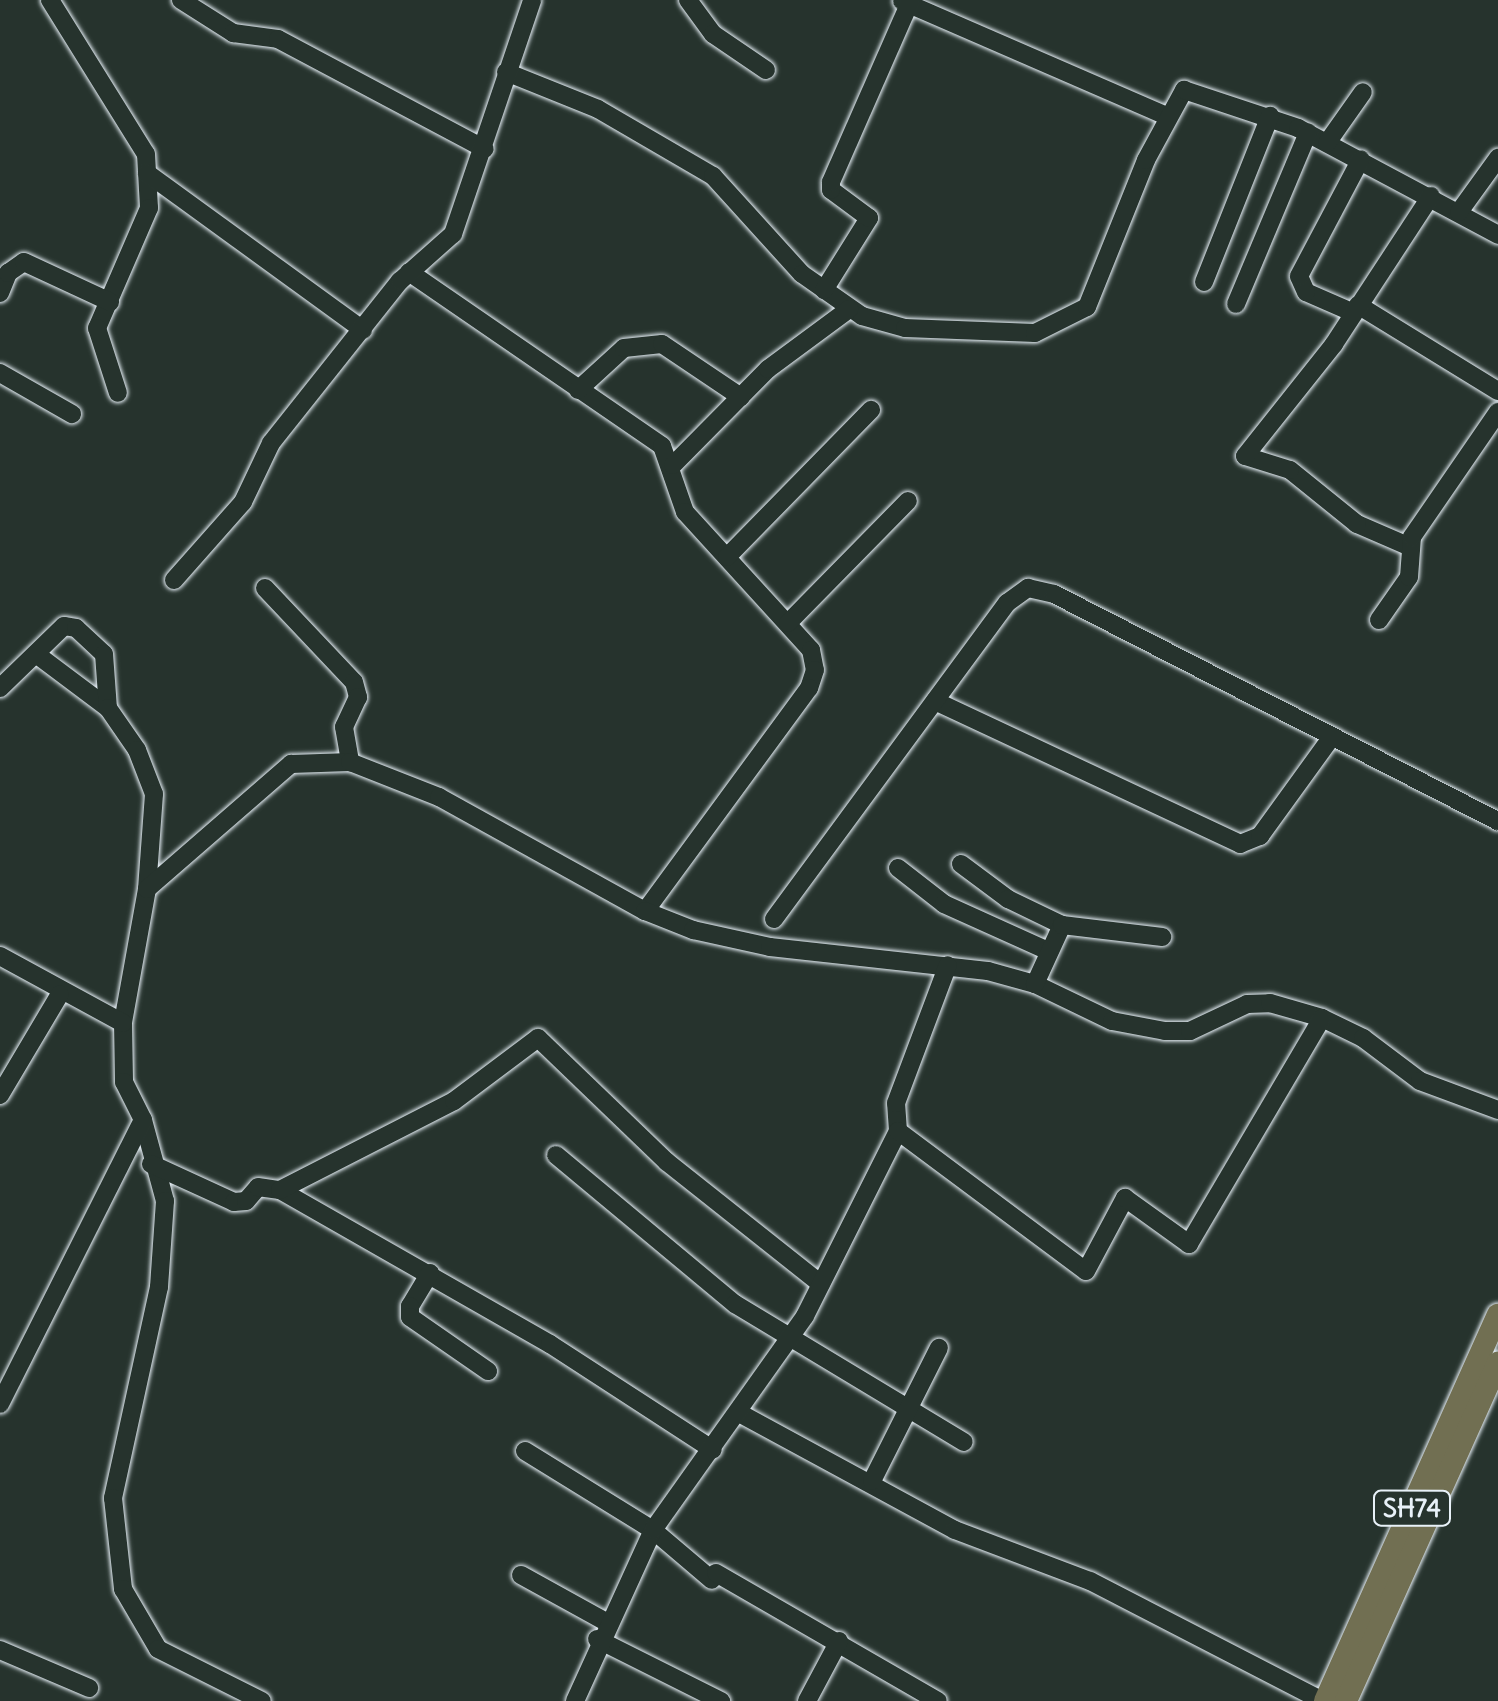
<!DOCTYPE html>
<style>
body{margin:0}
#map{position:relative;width:1498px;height:1701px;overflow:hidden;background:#26332d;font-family:Delius,sans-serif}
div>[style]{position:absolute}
.roads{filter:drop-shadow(0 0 2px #e8f1f8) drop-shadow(0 0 2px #e8f1f8)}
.minor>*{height:18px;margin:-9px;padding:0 9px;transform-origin:9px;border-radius:9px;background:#26332d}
.major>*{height:22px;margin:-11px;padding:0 11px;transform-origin:11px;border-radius:11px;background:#716f52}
span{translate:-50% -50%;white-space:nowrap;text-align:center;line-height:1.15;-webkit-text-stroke:9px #26332d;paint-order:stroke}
.shield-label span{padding:2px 8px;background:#26332d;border:2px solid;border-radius:8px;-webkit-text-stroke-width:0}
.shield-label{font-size:25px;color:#e8f1f8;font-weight:700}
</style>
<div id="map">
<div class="roads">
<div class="minor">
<i style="left:50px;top:0;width:181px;rotate:58.1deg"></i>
<i style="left:146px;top:154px;width:54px;rotate:86.8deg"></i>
<i style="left:149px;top:208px;width:131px;rotate:113.4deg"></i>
<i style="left:97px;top:328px;width:68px;rotate:72.1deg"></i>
<i style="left:181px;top:0;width:62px;rotate:32.4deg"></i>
<i style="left:233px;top:33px;width:45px;rotate:7.6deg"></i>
<i style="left:278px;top:39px;width:234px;rotate:28deg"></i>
<i style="left:688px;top:0;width:42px;rotate:53.7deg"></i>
<i style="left:713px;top:34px;width:64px;rotate:34.2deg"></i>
<i style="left:902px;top:1px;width:289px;rotate:23.5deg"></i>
<i style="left:506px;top:72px;width:99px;rotate:21.9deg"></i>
<i style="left:598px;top:109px;width:133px;rotate:30.2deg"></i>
<i style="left:713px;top:176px;width:132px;rotate:47.8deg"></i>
<i style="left:802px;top:274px;width:73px;rotate:35deg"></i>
<i style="left:862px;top:316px;width:45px;rotate:15.6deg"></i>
<i style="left:905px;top:328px;width:130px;rotate:2.2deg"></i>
<i style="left:1035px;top:333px;width:58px;rotate:-26.6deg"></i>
<i style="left:1087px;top:307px;width:158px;rotate:-68.1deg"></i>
<i style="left:1146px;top:160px;width:80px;rotate:-61.5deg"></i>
<i style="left:1184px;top:90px;width:120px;rotate:18.4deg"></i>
<i style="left:1298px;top:128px;width:227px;rotate:28.1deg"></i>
<i style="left:1327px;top:143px;width:62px;rotate:-54.8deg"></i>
<i style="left:147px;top:173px;width:267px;rotate:36deg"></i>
<i style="left:1459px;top:212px;width:67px;rotate:-54.2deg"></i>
<i style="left:409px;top:272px;width:307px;rotate:34.5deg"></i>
<i style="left:662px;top:446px;width:70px;rotate:70.8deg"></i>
<i style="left:685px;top:512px;width:187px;rotate:47.6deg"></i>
<i style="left:811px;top:650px;width:20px;rotate:79deg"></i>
<i style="left:815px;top:670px;width:19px;rotate:108deg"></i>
<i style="left:809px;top:688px;width:277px;rotate:126.3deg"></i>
<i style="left:1204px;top:282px;width:179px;rotate:-68.3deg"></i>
<i style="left:824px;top:290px;width:85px;rotate:-58deg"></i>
<i style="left:869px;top:218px;width:47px;rotate:-143.6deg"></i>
<i style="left:831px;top:190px;width:8px;rotate:-90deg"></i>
<i style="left:831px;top:182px;width:199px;rotate:-66.3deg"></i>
<i style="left:0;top:293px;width:22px;rotate:-68deg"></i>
<i style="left:8px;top:273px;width:19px;rotate:-35deg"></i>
<i style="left:24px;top:262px;width:95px;rotate:24.9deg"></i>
<i style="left:1236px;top:304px;width:186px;rotate:-67.2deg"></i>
<i style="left:1358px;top:305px;width:164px;rotate:31.6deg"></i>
<i style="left:1354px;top:313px;width:52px;rotate:-156.4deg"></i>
<i style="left:1306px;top:292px;width:17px;rotate:-114deg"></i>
<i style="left:1299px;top:276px;width:132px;rotate:-62.1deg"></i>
<i style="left:0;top:373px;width:83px;rotate:29.7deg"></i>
<i style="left:578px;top:390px;width:62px;rotate:-42.4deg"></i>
<i style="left:624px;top:348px;width:38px;rotate:-6deg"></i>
<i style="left:662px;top:344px;width:95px;rotate:33.9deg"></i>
<i style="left:673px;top:465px;width:135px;rotate:-45.3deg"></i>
<i style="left:768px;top:369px;width:101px;rotate:-36.5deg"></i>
<i style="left:1408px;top:546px;width:56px;rotate:-156.7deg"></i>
<i style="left:1357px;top:524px;width:86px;rotate:-141.1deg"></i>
<i style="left:1290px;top:470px;width:47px;rotate:-162.7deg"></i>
<i style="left:1245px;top:456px;width:143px;rotate:-51.5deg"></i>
<i style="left:1334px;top:344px;width:177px;rotate:-56.8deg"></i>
<i style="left:727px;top:557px;width:206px;rotate:-45.6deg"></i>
<i style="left:174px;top:580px;width:104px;rotate:-48.5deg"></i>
<i style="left:243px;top:502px;width:65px;rotate:-64.6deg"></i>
<i style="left:271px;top:443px;width:207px;rotate:-51.5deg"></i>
<i style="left:400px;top:281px;width:71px;rotate:-41.6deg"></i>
<i style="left:453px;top:234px;width:247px;rotate:-71.3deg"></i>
<i style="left:265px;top:588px;width:129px;rotate:46.6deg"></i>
<i style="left:354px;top:682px;width:16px;rotate:75deg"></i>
<i style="left:358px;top:697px;width:33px;rotate:115deg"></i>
<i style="left:344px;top:727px;width:36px;rotate:80deg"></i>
<i style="left:1379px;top:620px;width:52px;rotate:-55.1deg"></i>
<i style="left:1409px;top:577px;width:40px;rotate:-85.7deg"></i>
<i style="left:1412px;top:537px;width:152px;rotate:-55.5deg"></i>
<i style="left:788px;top:623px;width:171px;rotate:-45.5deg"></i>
<i style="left:36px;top:654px;width:90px;rotate:36.9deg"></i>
<i style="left:0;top:688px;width:89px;rotate:-44.1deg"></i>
<i style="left:64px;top:626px;width:12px;rotate:9deg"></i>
<i style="left:76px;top:628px;width:38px;rotate:43deg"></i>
<i style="left:104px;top:654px;width:54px;rotate:85.8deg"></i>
<i style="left:108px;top:708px;width:51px;rotate:55.4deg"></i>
<i style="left:137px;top:750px;width:47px;rotate:68.9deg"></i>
<i style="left:154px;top:794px;width:95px;rotate:94.2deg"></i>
<i style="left:147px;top:889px;width:136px;rotate:100.2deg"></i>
<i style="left:123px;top:1023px;width:59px;rotate:89deg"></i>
<i style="left:124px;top:1082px;width:42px;rotate:63.4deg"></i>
<i style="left:143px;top:1120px;width:84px;rotate:74.8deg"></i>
<i style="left:165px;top:1201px;width:86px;rotate:94deg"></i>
<i style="left:159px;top:1287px;width:216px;rotate:102.3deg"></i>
<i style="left:113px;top:1498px;width:92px;rotate:83.7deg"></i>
<i style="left:123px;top:1589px;width:69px;rotate:59.7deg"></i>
<i style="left:158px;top:1649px;width:116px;rotate:26.6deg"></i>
<i style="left:935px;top:701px;width:337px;rotate:25.1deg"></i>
<i style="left:1240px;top:844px;width:22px;rotate:-22deg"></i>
<i style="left:1260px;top:836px;width:121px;rotate:-54.1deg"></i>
<i style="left:961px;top:864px;width:59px;rotate:36.7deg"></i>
<i style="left:1008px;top:899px;width:60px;rotate:25.7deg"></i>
<i style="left:898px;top:868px;width:58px;rotate:38deg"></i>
<i style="left:944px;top:904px;width:114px;rotate:24.3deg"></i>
<i style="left:147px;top:889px;width:191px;rotate:-41deg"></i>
<i style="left:291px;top:764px;width:59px;rotate:-1.9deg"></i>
<i style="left:350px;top:762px;width:96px;rotate:21.5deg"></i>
<i style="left:439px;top:797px;width:235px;rotate:29deg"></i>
<i style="left:645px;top:911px;width:52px;rotate:21.6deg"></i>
<i style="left:693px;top:930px;width:79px;rotate:12.4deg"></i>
<i style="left:770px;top:947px;width:219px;rotate:6.3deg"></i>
<i style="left:988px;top:971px;width:49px;rotate:15.5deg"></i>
<i style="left:1035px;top:984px;width:85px;rotate:25.7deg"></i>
<i style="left:1112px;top:1021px;width:54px;rotate:10.7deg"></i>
<i style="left:1165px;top:1031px;width:25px"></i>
<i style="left:1190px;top:1031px;width:63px;rotate:-25.3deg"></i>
<i style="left:1247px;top:1004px;width:23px;rotate:-2deg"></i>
<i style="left:1270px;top:1003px;width:54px;rotate:16.1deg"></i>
<i style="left:1322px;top:1018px;width:46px;rotate:26deg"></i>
<i style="left:1363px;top:1038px;width:71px;rotate:37deg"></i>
<i style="left:1420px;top:1081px;width:83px;rotate:20.4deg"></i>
<i style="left:774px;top:919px;width:393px;rotate:-53.6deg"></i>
<i style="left:1007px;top:603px;width:26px;rotate:-36deg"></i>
<i style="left:1028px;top:588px;width:27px;rotate:13deg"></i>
<i style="left:1054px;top:594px;width:499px;rotate:27.1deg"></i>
<i style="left:0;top:956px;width:140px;rotate:28.6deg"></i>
<i style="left:1035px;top:984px;width:65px;rotate:-65.4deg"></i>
<i style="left:1062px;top:925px;width:101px;rotate:6.8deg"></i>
<i style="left:0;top:1095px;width:117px;rotate:-59.3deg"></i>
<i style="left:898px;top:1131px;width:28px;rotate:-94deg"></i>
<i style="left:896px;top:1103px;width:147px;rotate:-69.4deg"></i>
<i style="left:556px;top:1155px;width:233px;rotate:39.8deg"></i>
<i style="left:735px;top:1304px;width:267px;rotate:31.1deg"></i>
<i style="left:151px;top:1164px;width:91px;rotate:24.6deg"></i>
<i style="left:234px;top:1202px;width:12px;rotate:-5deg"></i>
<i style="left:246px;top:1201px;width:18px;rotate:-49deg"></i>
<i style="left:258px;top:1187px;width:22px;rotate:8deg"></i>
<i style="left:280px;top:1190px;width:311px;rotate:29.7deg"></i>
<i style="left:550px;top:1344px;width:194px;rotate:33deg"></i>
<i style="left:280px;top:1190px;width:195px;rotate:-27.1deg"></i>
<i style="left:454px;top:1101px;width:105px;rotate:-36.9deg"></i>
<i style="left:538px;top:1038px;width:179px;rotate:43.9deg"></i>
<i style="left:667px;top:1162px;width:196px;rotate:38.4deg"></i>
<i style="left:430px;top:1273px;width:39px;rotate:121deg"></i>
<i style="left:410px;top:1306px;width:11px;rotate:90deg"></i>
<i style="left:410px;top:1317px;width:95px;rotate:34.7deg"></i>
<i style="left:0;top:1404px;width:318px;rotate:-63.3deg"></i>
<i style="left:741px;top:1414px;width:243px;rotate:28.5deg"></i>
<i style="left:955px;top:1530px;width:144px;rotate:20.7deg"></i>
<i style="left:1090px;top:1581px;width:261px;rotate:27.3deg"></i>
<i style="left:525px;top:1451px;width:150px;rotate:31.7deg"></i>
<i style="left:653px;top:1530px;width:77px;rotate:40.3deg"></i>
<i style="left:872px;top:1481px;width:149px;rotate:-63.3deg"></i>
<i style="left:716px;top:1573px;width:256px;rotate:30deg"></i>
<i style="left:521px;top:1575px;width:97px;rotate:28.9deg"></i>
<i style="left:597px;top:1639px;width:139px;rotate:26.6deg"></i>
<i style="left:0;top:1650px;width:97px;rotate:23.1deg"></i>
<i style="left:575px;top:1701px;width:188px;rotate:-65.5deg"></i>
<i style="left:653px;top:1530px;width:262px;rotate:-54.6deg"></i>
<i style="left:805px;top:1316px;width:207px;rotate:-63.3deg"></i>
<i style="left:898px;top:1131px;width:234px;rotate:36.7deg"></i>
<i style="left:1086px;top:1271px;width:83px;rotate:-61.9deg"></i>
<i style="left:1125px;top:1198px;width:79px;rotate:35.7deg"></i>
<i style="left:1189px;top:1244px;width:262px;rotate:-59.5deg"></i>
<i style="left:807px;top:1701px;width:68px;rotate:-61.9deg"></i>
</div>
<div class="major">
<i style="left:1325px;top:1701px;width:423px;rotate:-65.9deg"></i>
<i style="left:1346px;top:1701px;width:371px;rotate:-65.8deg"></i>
</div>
</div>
<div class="shield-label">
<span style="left:1412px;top:1508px">SH74</span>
</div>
</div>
